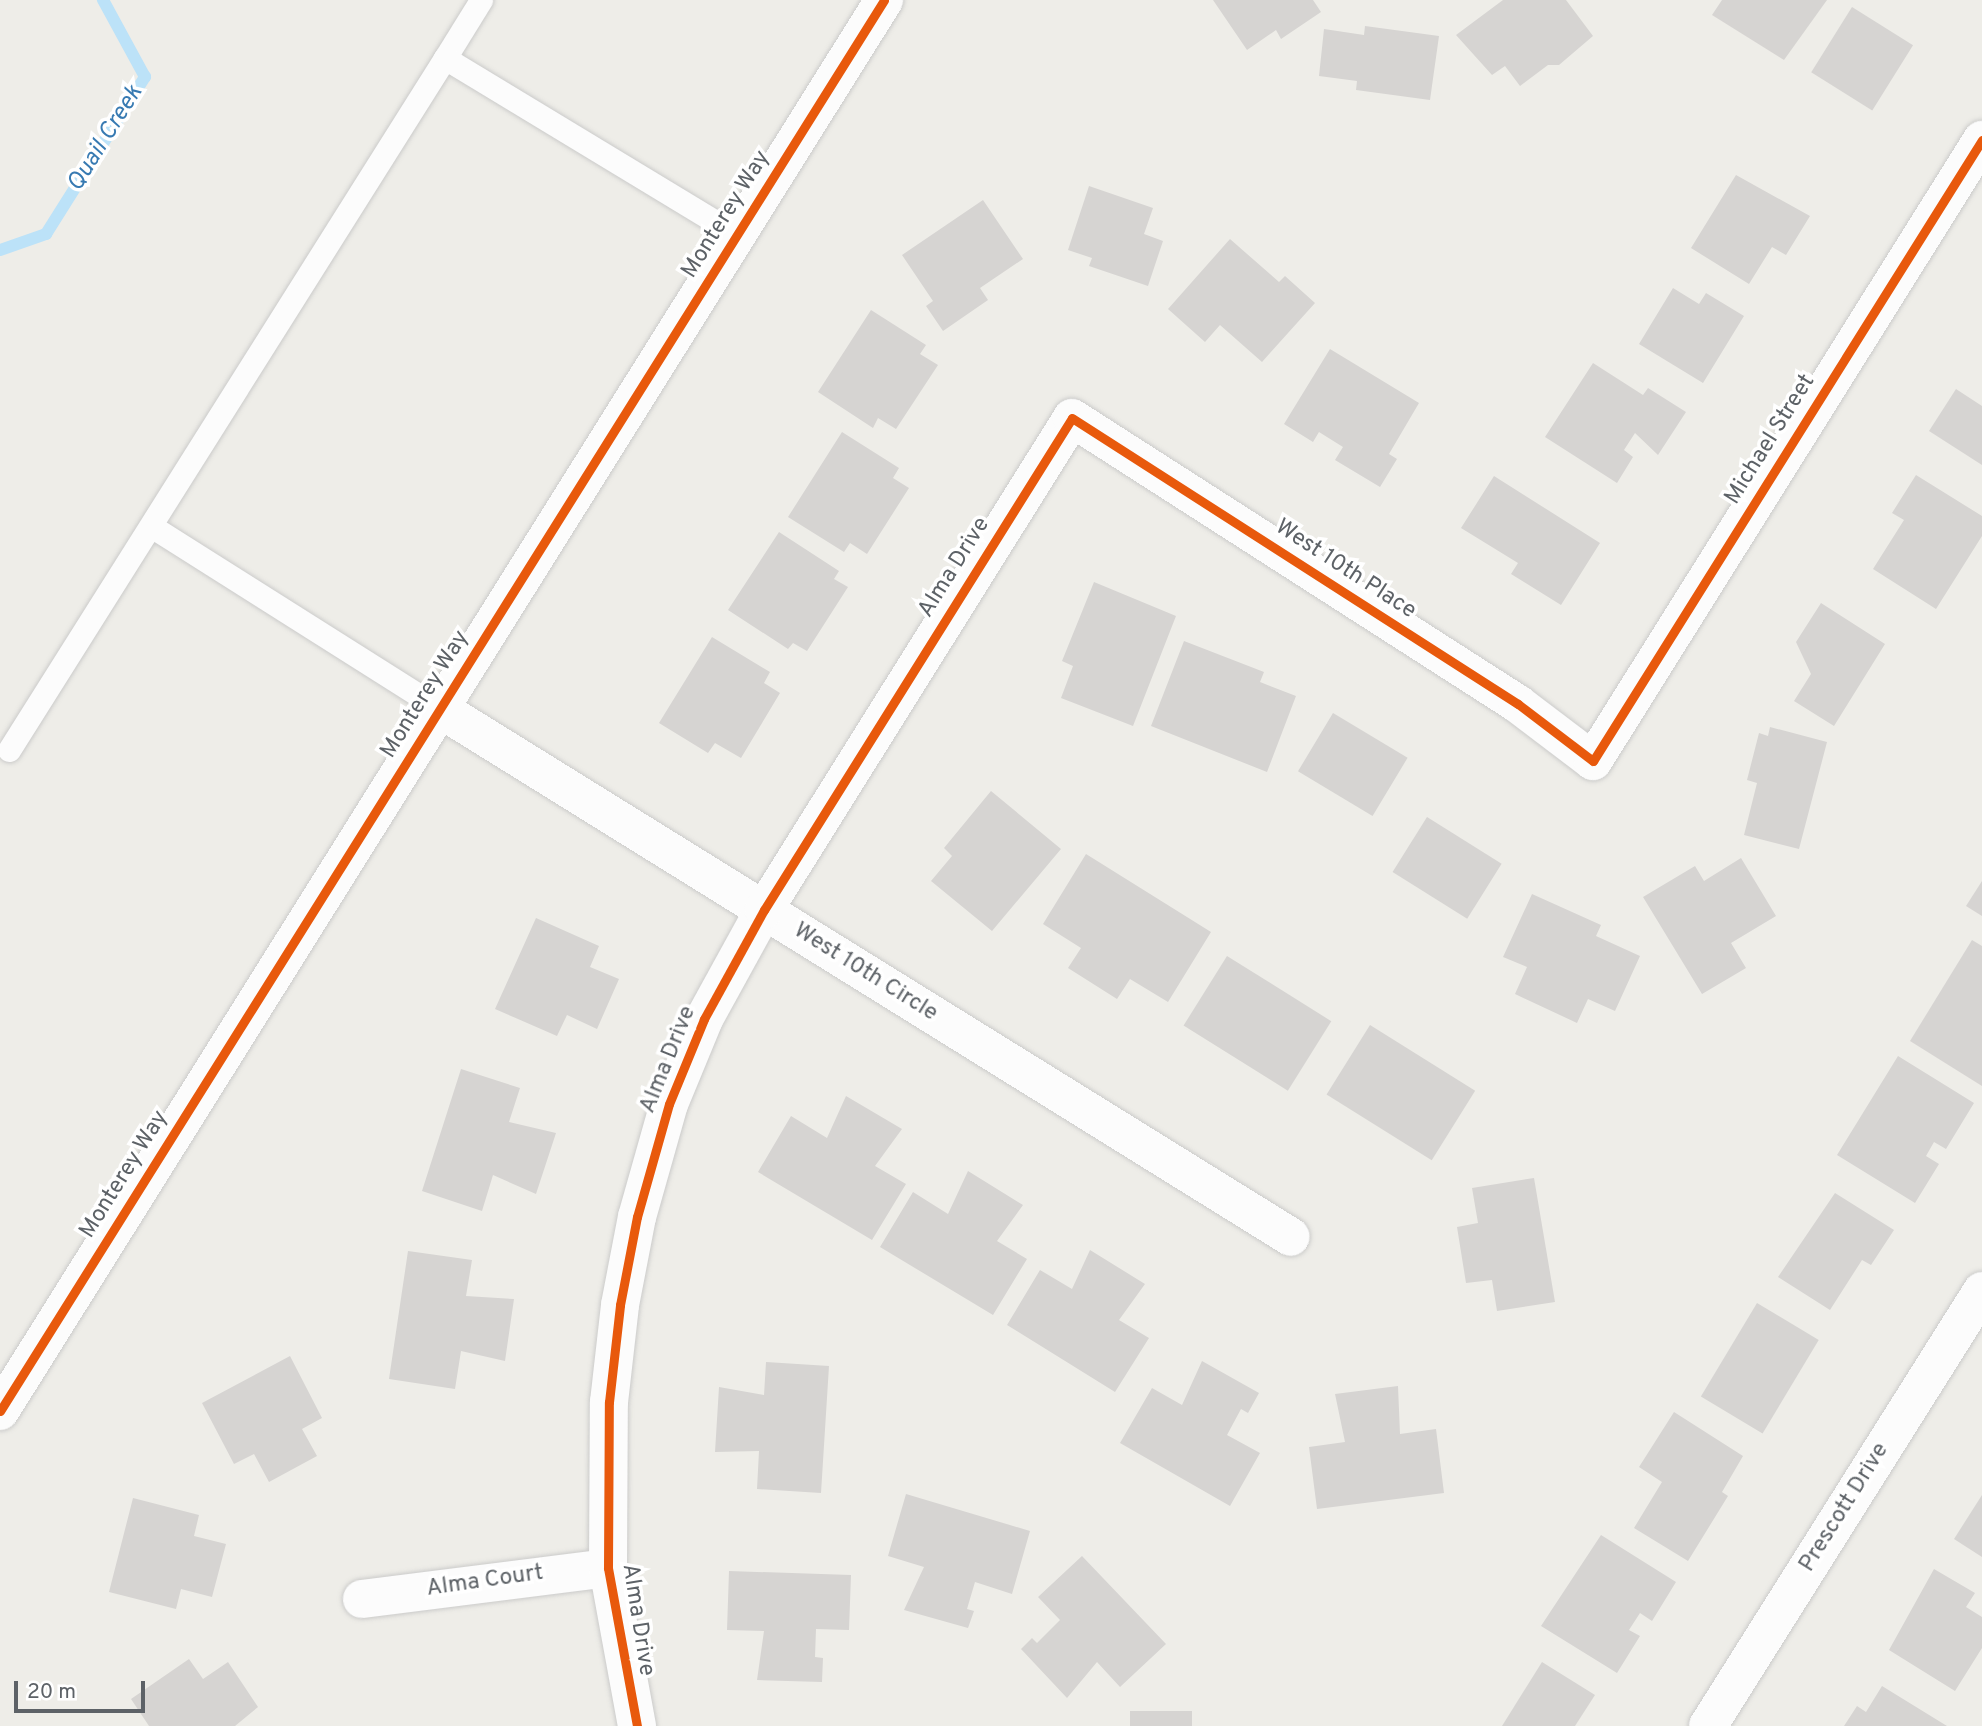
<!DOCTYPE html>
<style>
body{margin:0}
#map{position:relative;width:1982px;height:1726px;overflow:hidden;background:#eeede8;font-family:Overpass,sans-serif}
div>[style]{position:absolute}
.stream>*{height:12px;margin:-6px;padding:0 6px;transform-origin:6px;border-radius:6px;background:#bce2f8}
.building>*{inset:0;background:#d6d4d2;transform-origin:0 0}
.roads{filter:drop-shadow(0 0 2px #cbcbca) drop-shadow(0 0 2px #cbcbca)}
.lane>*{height:23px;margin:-11.5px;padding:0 11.5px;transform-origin:11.5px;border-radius:11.5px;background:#fcfcfc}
.street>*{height:38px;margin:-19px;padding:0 19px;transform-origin:19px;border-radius:19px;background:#fcfcfc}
.secondary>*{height:38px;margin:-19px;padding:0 19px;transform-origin:19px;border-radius:19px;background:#fcfcfc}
.cycleway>*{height:9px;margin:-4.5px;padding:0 4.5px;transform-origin:4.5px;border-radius:4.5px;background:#e8590c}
span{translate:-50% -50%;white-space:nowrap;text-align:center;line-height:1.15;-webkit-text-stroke:7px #fff;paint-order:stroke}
.street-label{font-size:23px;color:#5d6267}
.water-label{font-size:24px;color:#377ab2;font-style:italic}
.scale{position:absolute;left:14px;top:1681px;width:131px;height:32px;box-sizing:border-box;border:4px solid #5d6267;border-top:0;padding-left:9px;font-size:21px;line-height:24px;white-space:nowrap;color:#5d6267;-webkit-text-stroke:5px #fff;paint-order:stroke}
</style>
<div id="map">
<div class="stream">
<i style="left:0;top:250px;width:49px;rotate:-19.2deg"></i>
<i style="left:46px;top:234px;width:186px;rotate:-57.8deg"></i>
<i style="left:145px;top:77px;width:88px;rotate:-118.6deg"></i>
</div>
<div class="building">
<i style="clip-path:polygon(1213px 0,1313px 0,1321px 12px,1281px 39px,1276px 30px,1247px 50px)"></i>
<i style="clip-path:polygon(1503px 0,1566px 0,1593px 36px,1559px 65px,1548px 65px,1520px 86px,1505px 66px,1492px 75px,1456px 35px)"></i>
<i style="clip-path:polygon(1722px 0,1827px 0,1784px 60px,1712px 15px)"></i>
<i style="left:1852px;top:7px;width:72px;height:77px;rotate:32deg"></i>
<i style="clip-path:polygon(1365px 26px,1439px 36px,1430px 100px,1356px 90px,1357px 81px,1319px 76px,1324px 29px,1364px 35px)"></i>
<i style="clip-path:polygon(1736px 175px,1810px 216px,1786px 255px,1772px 247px,1749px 284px,1691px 248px)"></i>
<i style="clip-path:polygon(1089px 186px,1153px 208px,1144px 234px,1163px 241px,1148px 286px,1089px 266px,1092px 258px,1068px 250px)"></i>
<i style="clip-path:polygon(983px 200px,1023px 259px,980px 288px,988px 300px,943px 331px,926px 306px,933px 301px,902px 255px)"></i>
<i style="clip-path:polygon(1230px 239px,1279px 282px,1285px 276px,1315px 303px,1262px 362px,1220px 325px,1205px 342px,1168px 309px)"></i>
<i style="clip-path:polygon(1673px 288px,1699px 304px,1706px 293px,1744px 316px,1703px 383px,1639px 344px)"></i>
<i style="clip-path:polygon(871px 310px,926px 345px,920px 354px,938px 365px,896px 429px,878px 418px,873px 428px,818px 392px)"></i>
<i style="clip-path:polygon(1330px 349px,1419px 403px,1389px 454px,1397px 459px,1380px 487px,1335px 460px,1343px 447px,1319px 432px,1313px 442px,1284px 424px)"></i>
<i style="clip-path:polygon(1593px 363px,1643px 395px,1648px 388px,1686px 412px,1658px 455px,1635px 433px,1624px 450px,1633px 457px,1617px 483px,1545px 437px)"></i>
<i style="clip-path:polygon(1956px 389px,1982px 406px,1982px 465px,1929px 431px)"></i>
<i style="clip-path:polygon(842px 432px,899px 468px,893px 478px,909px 488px,867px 554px,850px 543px,844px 552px,788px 517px)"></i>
<i style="clip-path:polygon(1916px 475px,1982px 516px,1982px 536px,1936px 609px,1873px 569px,1904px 520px,1892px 513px)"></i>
<i style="clip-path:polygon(1494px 476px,1600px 543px,1561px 605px,1511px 574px,1518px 563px,1461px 528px)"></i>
<i style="clip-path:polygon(779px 532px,839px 571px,834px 579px,848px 587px,807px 651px,793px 643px,788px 649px,728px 610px)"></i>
<i style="clip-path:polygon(1094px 582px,1176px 616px,1133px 726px,1061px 698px,1073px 666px,1062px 661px)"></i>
<i style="clip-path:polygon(1821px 603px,1885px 644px,1834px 726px,1794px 701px,1811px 674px,1796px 642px)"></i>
<i style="clip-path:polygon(712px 637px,770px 672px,764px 683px,780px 693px,741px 758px,715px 743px,708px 753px,659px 723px)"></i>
<i style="clip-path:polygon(1184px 641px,1264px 672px,1260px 682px,1296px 696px,1267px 772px,1151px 726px)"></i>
<i style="left:1333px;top:713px;width:87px;height:68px;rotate:31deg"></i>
<i style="clip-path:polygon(1770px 727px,1827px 742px,1799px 849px,1744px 835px,1757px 783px,1747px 780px,1759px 733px,1768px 736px)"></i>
<i style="clip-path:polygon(991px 791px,1061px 849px,992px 931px,931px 881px,952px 856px,944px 848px)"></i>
<i style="left:1427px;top:817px;width:88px;height:65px;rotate:32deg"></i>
<i style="clip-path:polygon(1086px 854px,1211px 932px,1168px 1002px,1130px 979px,1117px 999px,1068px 968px,1081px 948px,1043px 924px)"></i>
<i style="clip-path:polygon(1741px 858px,1776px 916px,1731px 943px,1746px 968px,1702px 994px,1643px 897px,1695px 866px,1704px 881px)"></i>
<i style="clip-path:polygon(1982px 881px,1982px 916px,1966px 906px)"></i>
<i style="clip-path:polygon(1532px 894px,1601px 925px,1596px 936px,1640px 956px,1615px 1011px,1588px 999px,1577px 1023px,1515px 994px,1527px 967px,1503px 957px)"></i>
<i style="clip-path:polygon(536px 918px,599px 946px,590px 967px,619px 979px,597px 1029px,567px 1015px,557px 1036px,495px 1009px)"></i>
<i style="clip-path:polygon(1972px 940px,1982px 946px,1982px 1086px,1910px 1041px)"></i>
<i style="left:1227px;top:956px;width:123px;height:82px;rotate:32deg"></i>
<i style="left:1370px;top:1025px;width:124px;height:82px;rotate:32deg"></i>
<i style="clip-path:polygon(1898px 1056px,1974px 1103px,1946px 1149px,1934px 1142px,1926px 1156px,1939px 1164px,1915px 1203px,1837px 1155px)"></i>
<i style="clip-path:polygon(461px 1069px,520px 1088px,509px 1122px,556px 1133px,536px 1194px,493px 1175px,482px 1211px,422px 1191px)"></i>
<i style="clip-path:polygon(846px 1096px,902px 1129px,875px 1166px,906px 1184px,872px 1240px,758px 1172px,791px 1116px,827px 1138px)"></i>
<i style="clip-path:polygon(968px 1171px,1023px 1205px,997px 1241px,1027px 1259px,993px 1315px,880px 1247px,913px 1192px,948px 1214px)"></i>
<i style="clip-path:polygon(1534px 1178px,1555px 1302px,1497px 1311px,1492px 1280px,1466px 1283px,1457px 1227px,1478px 1223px,1472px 1188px)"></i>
<i style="clip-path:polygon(1835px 1193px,1894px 1230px,1871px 1265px,1862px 1260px,1830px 1310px,1778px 1277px)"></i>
<i style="clip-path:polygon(1090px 1250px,1145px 1284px,1119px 1320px,1149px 1338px,1115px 1392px,1007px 1325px,1040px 1270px,1072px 1289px)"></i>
<i style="clip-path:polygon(408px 1251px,472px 1260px,466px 1296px,514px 1299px,505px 1361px,461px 1351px,455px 1389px,389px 1379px)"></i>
<i style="left:1757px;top:1303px;width:72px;height:109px;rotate:31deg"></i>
<i style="clip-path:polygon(290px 1356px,322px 1418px,302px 1429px,317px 1456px,269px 1482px,254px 1454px,234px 1464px,202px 1403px)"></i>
<i style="clip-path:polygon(1202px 1361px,1259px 1393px,1248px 1413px,1241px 1409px,1227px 1435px,1260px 1453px,1230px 1506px,1120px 1443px,1152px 1388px,1182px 1405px)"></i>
<i style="clip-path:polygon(766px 1362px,829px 1366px,821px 1493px,757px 1489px,759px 1451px,715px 1452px,719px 1387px,764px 1395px)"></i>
<i style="clip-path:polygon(1398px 1386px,1400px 1434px,1436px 1429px,1444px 1493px,1317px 1509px,1309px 1447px,1345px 1442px,1335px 1394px)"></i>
<i style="clip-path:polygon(1674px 1412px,1743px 1456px,1722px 1492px,1728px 1496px,1688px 1561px,1634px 1528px,1662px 1482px,1639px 1467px)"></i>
<i style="clip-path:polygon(906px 1494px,1030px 1531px,1012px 1594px,975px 1582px,967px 1609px,974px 1611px,968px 1628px,904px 1610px,924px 1567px,888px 1556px)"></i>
<i style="clip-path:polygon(1982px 1495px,1982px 1557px,1954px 1539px)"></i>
<i style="clip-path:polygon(133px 1498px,199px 1515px,194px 1536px,226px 1544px,212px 1597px,181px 1589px,176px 1609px,109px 1592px)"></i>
<i style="clip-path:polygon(1601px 1535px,1676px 1582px,1652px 1621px,1640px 1613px,1629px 1630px,1640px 1636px,1617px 1673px,1541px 1626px)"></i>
<i style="clip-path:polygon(1082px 1556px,1166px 1644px,1120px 1687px,1097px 1662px,1067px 1698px,1021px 1649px,1032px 1638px,1037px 1643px,1060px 1620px,1038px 1597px)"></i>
<i style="clip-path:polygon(1934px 1569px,1975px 1593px,1966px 1607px,1982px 1617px,1982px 1648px,1955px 1691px,1889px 1650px)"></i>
<i style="clip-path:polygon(729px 1571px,851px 1575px,849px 1630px,816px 1629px,815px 1657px,823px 1658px,822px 1682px,757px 1680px,764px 1631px,727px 1630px)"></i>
<i style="clip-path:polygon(189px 1659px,203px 1679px,228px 1662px,258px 1707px,235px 1726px,149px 1726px,131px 1699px)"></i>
<i style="clip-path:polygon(1542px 1662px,1595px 1695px,1575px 1726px,1502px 1726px)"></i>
<i style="clip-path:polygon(1882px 1686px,1947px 1726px,1844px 1726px,1857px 1706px,1866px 1712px)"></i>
<i style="left:1192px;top:1711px;width:15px;height:62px;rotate:90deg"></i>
</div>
<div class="roads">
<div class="lane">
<i style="left:481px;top:0;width:68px;rotate:121.8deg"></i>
<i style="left:445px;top:58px;width:341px;rotate:31.2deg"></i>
<i style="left:151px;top:526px;width:342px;rotate:32.3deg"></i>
<i style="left:9px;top:750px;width:818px;rotate:-57.79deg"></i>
</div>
<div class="street">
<i style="left:440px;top:709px;width:1001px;rotate:31.82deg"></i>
<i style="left:362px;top:1599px;width:248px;rotate:-7.2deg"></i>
<i style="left:637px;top:1726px;width:161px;rotate:-100.4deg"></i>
<i style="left:608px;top:1568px;width:166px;rotate:-89.7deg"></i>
<i style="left:609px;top:1402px;width:98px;rotate:-83.5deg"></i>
<i style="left:620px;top:1305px;width:90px;rotate:-79.1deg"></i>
<i style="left:637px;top:1217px;width:117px;rotate:-74.2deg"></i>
<i style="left:669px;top:1104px;width:92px;rotate:-67.6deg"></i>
<i style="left:704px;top:1019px;width:124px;rotate:-61.2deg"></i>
<i style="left:764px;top:910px;width:580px;rotate:-57.95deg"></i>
<i style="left:1072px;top:418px;width:530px;rotate:32.67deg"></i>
<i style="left:1518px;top:704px;width:94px;rotate:37.2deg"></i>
<i style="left:1593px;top:761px;width:733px;rotate:-57.94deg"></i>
<i style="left:1708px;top:1726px;width:514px;rotate:-57.79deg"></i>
</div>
<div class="secondary">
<i style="left:0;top:1411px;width:1665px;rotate:-57.93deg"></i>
</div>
</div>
<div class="cycleway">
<i style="left:0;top:1411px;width:1665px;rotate:-57.93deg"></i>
<i style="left:637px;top:1726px;width:161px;rotate:-100.4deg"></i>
<i style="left:608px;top:1568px;width:166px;rotate:-89.7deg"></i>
<i style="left:609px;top:1402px;width:98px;rotate:-83.5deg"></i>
<i style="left:620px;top:1305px;width:90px;rotate:-79.1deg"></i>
<i style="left:637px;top:1217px;width:117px;rotate:-74.2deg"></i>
<i style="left:669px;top:1104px;width:92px;rotate:-67.6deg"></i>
<i style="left:704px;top:1019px;width:124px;rotate:-61.2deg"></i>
<i style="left:764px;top:910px;width:580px;rotate:-57.95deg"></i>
<i style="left:1072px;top:418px;width:530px;rotate:32.67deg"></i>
<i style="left:1518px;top:704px;width:94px;rotate:37.2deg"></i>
<i style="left:1593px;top:761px;width:733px;rotate:-57.94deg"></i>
</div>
<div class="street-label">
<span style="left:727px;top:215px;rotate:-58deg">Monterey Way</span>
<span style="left:1771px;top:440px;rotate:-58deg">Michael Street</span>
<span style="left:955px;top:568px;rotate:-58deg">Alma Drive</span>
<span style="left:1345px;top:570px;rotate:33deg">West 10th Place</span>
<span style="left:426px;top:695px;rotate:-58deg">Monterey Way</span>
<span style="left:865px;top:973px;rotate:32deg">West 10th Circle</span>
<span style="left:669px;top:1060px;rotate:-68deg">Alma Drive</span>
<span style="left:125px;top:1175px;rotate:-58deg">Monterey Way</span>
<span style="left:1845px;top:1508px;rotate:-58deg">Prescott Drive</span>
<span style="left:485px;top:1582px;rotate:-8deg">Alma Court</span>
<span style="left:637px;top:1620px;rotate:81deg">Alma Drive</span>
</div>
<div class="water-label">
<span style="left:106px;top:139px;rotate:-58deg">Quail Creek</span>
</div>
<div class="scale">20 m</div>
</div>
